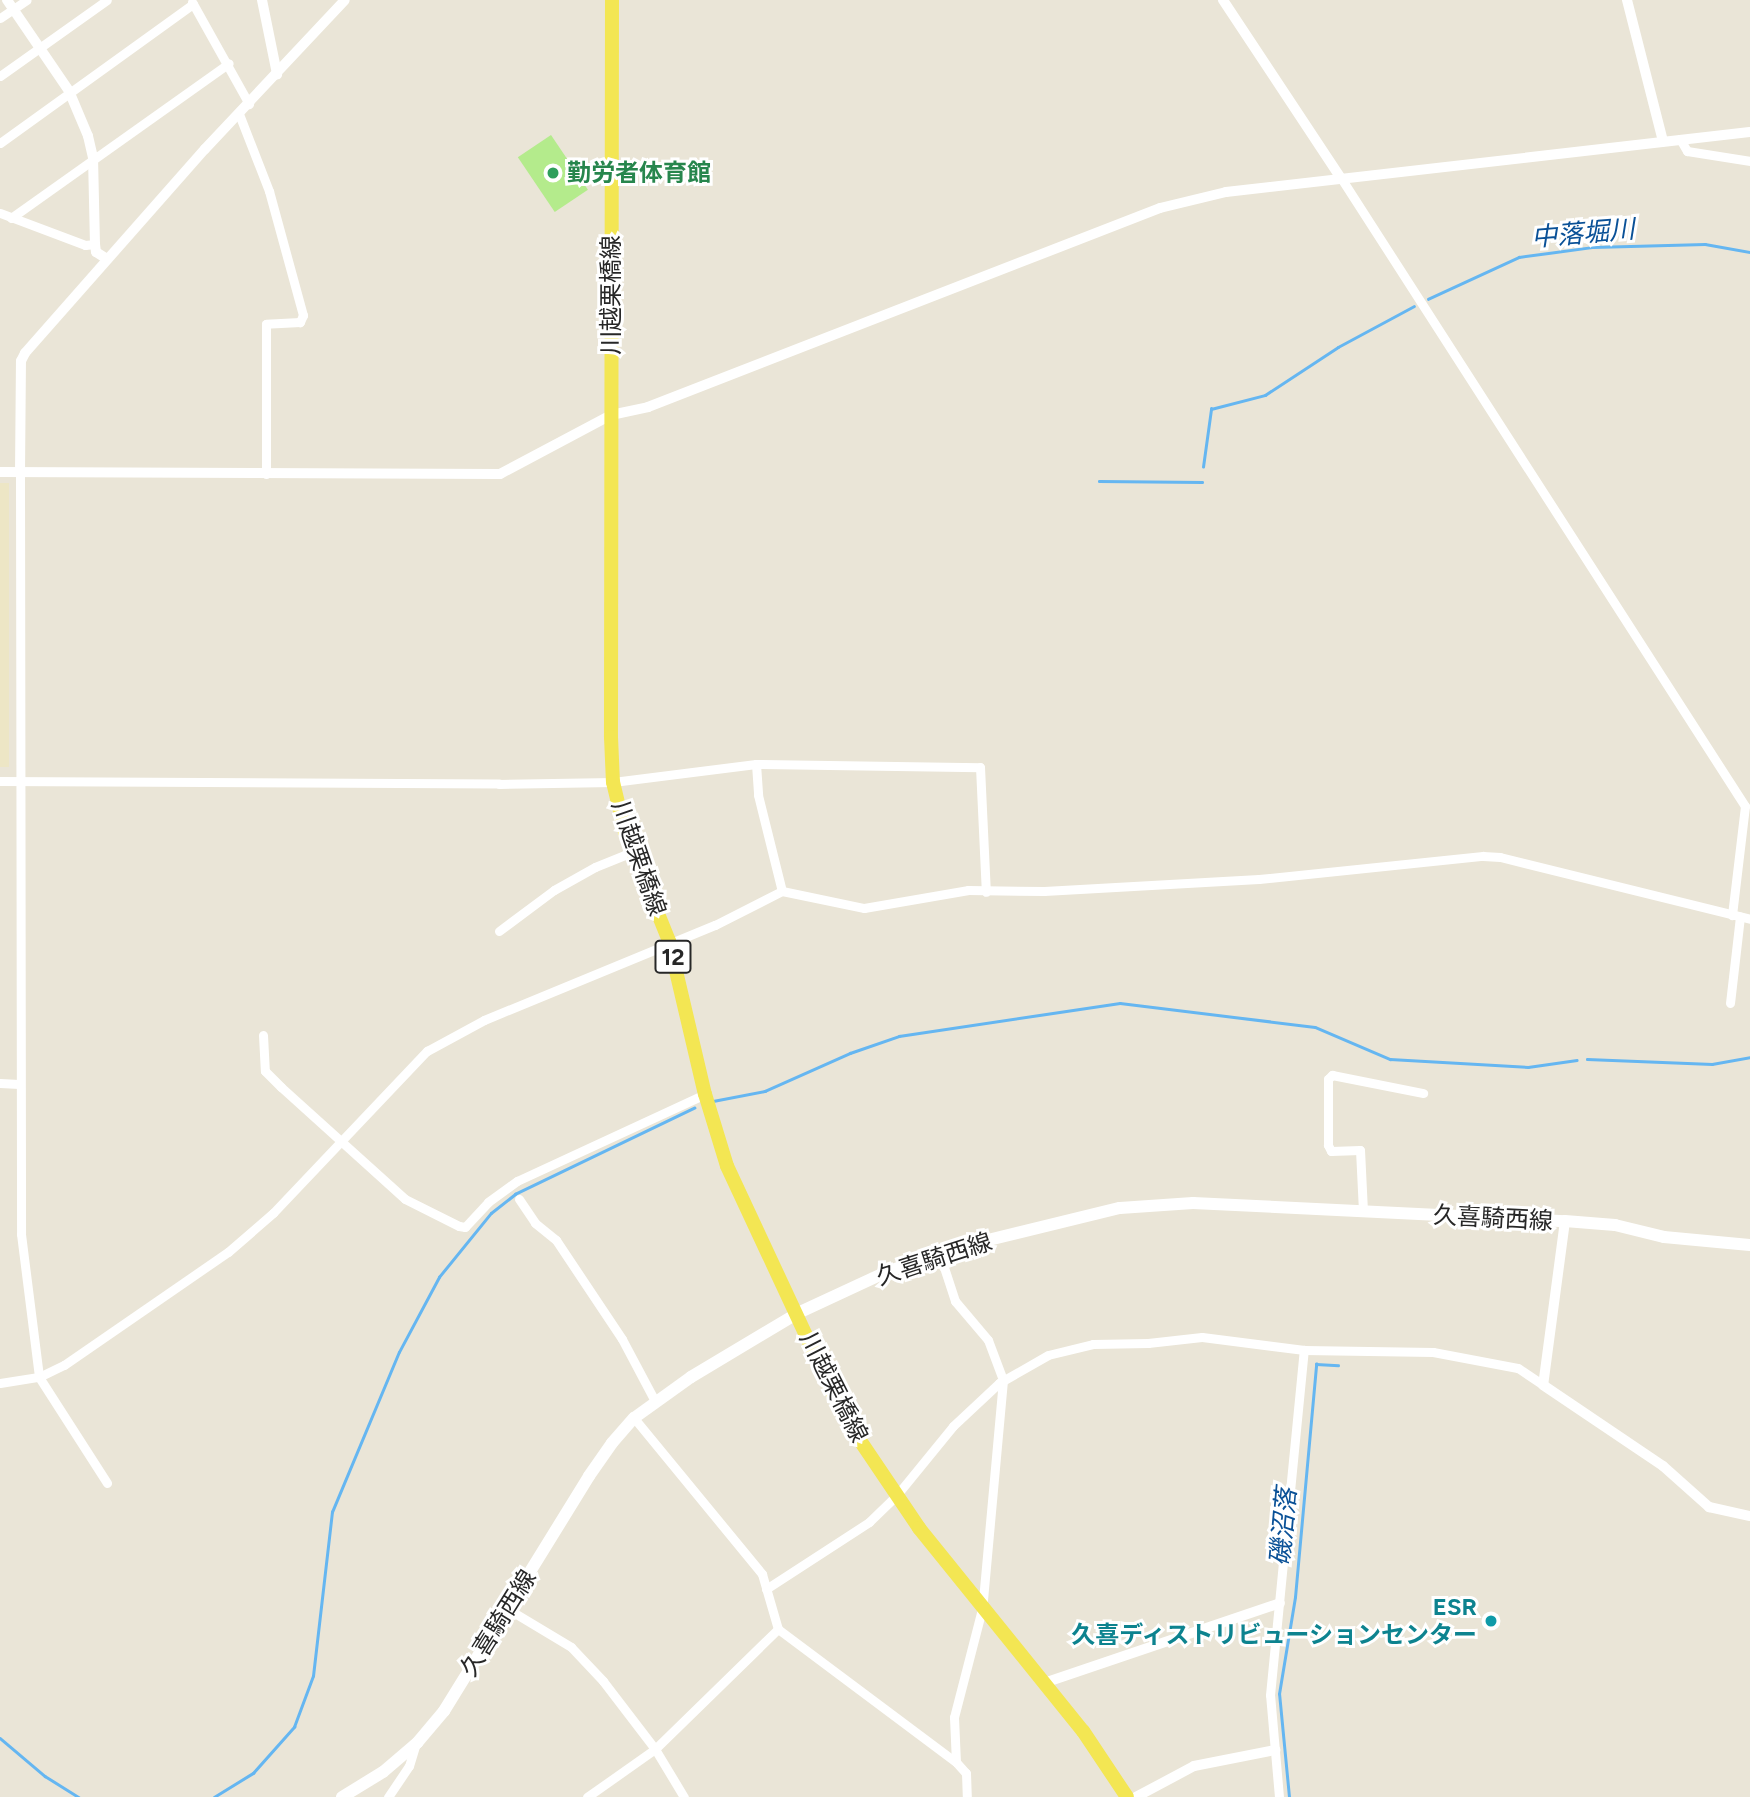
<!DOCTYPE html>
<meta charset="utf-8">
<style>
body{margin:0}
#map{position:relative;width:1750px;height:1797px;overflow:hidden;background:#eae5d7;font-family:Figtree,"Noto Sans JP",sans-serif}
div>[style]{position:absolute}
.education>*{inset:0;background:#ede6c5;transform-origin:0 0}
.pitch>*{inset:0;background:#b4eb8c;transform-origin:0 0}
.stream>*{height:2.5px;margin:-1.25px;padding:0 1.25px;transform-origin:1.25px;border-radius:1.25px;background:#65b6f1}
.minor>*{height:9px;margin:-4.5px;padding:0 4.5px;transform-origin:4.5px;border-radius:4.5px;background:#fff}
.tertiary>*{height:10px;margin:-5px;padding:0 5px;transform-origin:5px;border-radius:5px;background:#fff}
.secondary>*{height:12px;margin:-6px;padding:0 6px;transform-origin:6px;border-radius:6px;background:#fff}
.primary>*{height:14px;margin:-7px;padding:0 7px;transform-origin:7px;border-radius:7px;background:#f3e653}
.dots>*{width:19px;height:19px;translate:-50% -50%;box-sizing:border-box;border:4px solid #fff;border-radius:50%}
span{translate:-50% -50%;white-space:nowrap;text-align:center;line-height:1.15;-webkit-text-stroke:6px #fff;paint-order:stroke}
.shield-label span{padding:2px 5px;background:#fff;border:2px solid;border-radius:5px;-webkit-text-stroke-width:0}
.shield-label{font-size:23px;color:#272727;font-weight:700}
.leisure-label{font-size:24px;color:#27864d;font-weight:700}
.left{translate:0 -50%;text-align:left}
.street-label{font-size:24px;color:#272727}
.culture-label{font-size:24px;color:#0d838f;font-weight:700}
.right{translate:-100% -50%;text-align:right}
.water-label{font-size:26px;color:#0a5197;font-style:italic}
</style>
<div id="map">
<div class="education">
<i style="left:0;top:483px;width:9px;height:284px"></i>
</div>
<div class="pitch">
<i style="left:551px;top:135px;width:66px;height:40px;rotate:56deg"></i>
</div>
<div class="stream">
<i style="left:1428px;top:299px;width:100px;rotate:-24.8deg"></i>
<i style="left:1519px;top:257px;width:75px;rotate:-7.7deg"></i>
<i style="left:1593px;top:247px;width:112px;rotate:-1.5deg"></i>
<i style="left:1705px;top:244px;width:46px;rotate:10.1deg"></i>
<i style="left:1203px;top:467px;width:59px;rotate:-82.1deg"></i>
<i style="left:1211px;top:409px;width:56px;rotate:-14.5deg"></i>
<i style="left:1265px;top:395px;width:87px;rotate:-33.3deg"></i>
<i style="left:1338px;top:347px;width:86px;rotate:-28.3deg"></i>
<i style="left:1099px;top:481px;width:103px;rotate:0.6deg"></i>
<i style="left:1587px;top:1059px;width:125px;rotate:2.3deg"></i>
<i style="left:1712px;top:1064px;width:39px;rotate:-10deg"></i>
<i style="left:713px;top:1101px;width:53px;rotate:-10.9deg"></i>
<i style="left:765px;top:1091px;width:93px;rotate:-24.1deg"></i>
<i style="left:850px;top:1053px;width:52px;rotate:-19.1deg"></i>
<i style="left:899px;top:1036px;width:223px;rotate:-8.5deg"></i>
<i style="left:1120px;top:1003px;width:196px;rotate:7deg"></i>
<i style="left:1315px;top:1027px;width:82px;rotate:23.1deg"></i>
<i style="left:1390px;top:1059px;width:138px;rotate:3.3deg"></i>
<i style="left:1528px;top:1067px;width:49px;rotate:-8.1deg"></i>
<i style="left:0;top:1738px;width:59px;rotate:40.2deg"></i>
<i style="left:45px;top:1776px;width:40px;rotate:32deg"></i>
<i style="left:214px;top:1797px;width:46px;rotate:-31.6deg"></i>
<i style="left:253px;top:1773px;width:62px;rotate:-48.3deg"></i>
<i style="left:294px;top:1727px;width:54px;rotate:-69.6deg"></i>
<i style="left:313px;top:1676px;width:165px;rotate:-83.4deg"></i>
<i style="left:332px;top:1512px;width:173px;rotate:-67.3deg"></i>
<i style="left:399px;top:1352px;width:85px;rotate:-61.9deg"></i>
<i style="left:439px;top:1277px;width:82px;rotate:-50.9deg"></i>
<i style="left:491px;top:1213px;width:31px;rotate:-38deg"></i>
<i style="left:515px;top:1194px;width:199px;rotate:-25.7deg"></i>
<i style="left:1289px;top:1797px;width:103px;rotate:-95.5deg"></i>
<i style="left:1279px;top:1694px;width:98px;rotate:-80.6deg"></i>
<i style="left:1295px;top:1597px;width:234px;rotate:-84.8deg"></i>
<i style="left:1316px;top:1364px;width:22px;rotate:3deg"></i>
</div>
<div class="minor">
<i style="left:192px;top:2px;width:117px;rotate:60.8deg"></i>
<i style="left:0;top:18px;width:32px;rotate:-34deg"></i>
<i style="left:0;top:76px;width:131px;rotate:-35.4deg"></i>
<i style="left:239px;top:114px;width:83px;rotate:68.7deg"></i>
<i style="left:269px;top:191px;width:129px;rotate:74.7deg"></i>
<i style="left:303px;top:315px;width:8px;rotate:113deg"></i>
<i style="left:300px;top:322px;width:34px;rotate:177deg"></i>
<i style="left:266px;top:324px;width:150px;rotate:90deg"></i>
<i style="left:1680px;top:139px;width:14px;rotate:60deg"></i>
<i style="left:1687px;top:151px;width:64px;rotate:9deg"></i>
<i style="left:0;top:143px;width:238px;rotate:-35.8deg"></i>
<i style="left:1341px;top:178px;width:747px;rotate:57.25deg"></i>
<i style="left:1745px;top:806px;width:110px;rotate:96.8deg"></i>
<i style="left:0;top:213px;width:91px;rotate:20.6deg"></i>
<i style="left:85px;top:245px;width:10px;rotate:-6deg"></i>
<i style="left:11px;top:218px;width:267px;rotate:-35.4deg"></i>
<i style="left:20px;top:472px;width:762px;rotate:89.92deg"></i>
<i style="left:21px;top:1234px;width:144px;rotate:82.8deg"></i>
<i style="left:39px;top:1377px;width:126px;rotate:57.3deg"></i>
<i style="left:756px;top:764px;width:31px;rotate:86deg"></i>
<i style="left:758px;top:795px;width:99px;rotate:76deg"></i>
<i style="left:0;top:781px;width:499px;rotate:0.3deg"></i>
<i style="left:499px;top:784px;width:114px;rotate:-1deg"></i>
<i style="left:613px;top:782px;width:144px;rotate:-7.2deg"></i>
<i style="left:756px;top:764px;width:224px;rotate:0.8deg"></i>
<i style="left:980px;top:767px;width:125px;rotate:87.3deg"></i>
<i style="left:499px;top:931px;width:69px;rotate:-36.7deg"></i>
<i style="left:554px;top:890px;width:47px;rotate:-29.3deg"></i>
<i style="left:595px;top:867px;width:40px;rotate:-22deg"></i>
<i style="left:1730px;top:1003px;width:87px;rotate:-83.4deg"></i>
<i style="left:263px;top:1035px;width:36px;rotate:87deg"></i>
<i style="left:265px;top:1071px;width:23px;rotate:45deg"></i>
<i style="left:281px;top:1087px;width:167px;rotate:42.1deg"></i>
<i style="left:405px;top:1199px;width:60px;rotate:26.6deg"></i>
<i style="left:459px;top:1226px;width:6px;rotate:9deg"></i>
<i style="left:465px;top:1227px;width:34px;rotate:-47deg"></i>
<i style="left:488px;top:1202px;width:36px;rotate:-36deg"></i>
<i style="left:517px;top:1181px;width:207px;rotate:-24.8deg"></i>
<i style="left:0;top:1083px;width:19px;rotate:3deg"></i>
<i style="left:519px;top:1199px;width:29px;rotate:56deg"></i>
<i style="left:535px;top:1223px;width:27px;rotate:39deg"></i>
<i style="left:556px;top:1240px;width:119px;rotate:56.3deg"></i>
<i style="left:622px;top:1339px;width:70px;rotate:62deg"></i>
<i style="left:1363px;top:1211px;width:61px;rotate:-92.8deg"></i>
<i style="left:1360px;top:1150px;width:29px;rotate:178deg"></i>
<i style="left:1331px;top:1151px;width:7px;rotate:-117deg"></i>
<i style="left:1328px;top:1145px;width:66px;rotate:-90deg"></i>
<i style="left:1328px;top:1079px;width:6px;rotate:-45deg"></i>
<i style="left:1332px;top:1075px;width:93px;rotate:11.2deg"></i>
<i style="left:939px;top:1252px;width:52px;rotate:71.9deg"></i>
<i style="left:955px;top:1301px;width:51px;rotate:49.8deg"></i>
<i style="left:988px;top:1340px;width:43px;rotate:69.4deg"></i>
<i style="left:1003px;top:1380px;width:230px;rotate:95.2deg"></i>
<i style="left:982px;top:1609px;width:112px;rotate:104.5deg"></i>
<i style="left:954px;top:1717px;width:45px;rotate:87.5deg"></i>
<i style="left:0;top:1383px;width:39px;rotate:-9deg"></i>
<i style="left:39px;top:1377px;width:28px;rotate:-26deg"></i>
<i style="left:64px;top:1365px;width:199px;rotate:-34.6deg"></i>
<i style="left:228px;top:1252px;width:60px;rotate:-40.9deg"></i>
<i style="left:273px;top:1213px;width:224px;rotate:-46.5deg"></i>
<i style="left:427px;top:1051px;width:65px;rotate:-28.5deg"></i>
<i style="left:484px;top:1020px;width:250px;rotate:-22.4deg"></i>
<i style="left:715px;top:925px;width:75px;rotate:-26.9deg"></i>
<i style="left:782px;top:891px;width:84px;rotate:11.7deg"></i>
<i style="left:864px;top:908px;width:106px;rotate:-9.8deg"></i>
<i style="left:968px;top:890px;width:76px;rotate:0.8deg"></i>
<i style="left:1044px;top:891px;width:215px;rotate:-3.2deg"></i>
<i style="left:1259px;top:879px;width:225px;rotate:-5.9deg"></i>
<i style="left:1483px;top:856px;width:17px;rotate:3deg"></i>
<i style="left:1500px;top:857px;width:258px;rotate:13.9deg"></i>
<i style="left:634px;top:1418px;width:202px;rotate:50.6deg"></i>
<i style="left:762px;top:1574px;width:57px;rotate:73.8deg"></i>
<i style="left:778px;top:1629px;width:222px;rotate:36.8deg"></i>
<i style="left:956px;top:1762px;width:15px;rotate:48deg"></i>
<i style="left:966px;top:1773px;width:24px;rotate:88deg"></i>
<i style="left:766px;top:1589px;width:123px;rotate:-33deg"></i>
<i style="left:869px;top:1522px;width:37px;rotate:-44deg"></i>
<i style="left:896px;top:1496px;width:90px;rotate:-50.8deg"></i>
<i style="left:953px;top:1426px;width:63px;rotate:-43.1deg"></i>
<i style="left:999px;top:1383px;width:56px;rotate:-29.7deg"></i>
<i style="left:1048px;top:1355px;width:46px;rotate:-13.7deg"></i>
<i style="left:1093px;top:1344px;width:55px;rotate:-1deg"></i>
<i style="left:1148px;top:1343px;width:54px;rotate:-6.3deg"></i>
<i style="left:1202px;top:1337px;width:103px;rotate:7.3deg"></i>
<i style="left:1304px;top:1350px;width:129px;rotate:0.9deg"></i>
<i style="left:1433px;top:1352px;width:86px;rotate:10.7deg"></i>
<i style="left:1518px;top:1368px;width:30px;rotate:34deg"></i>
<i style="left:508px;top:1609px;width:74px;rotate:31.1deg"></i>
<i style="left:571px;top:1647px;width:47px;rotate:46.7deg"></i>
<i style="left:603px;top:1681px;width:86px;rotate:52.6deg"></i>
<i style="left:655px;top:1749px;width:56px;rotate:58.9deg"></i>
<i style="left:388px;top:1797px;width:37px;rotate:-56deg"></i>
<i style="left:409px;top:1766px;width:24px;rotate:-73deg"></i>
<i style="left:587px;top:1797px;width:83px;rotate:-35.2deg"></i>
<i style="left:655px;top:1749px;width:172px;rotate:-44.3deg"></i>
<i style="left:1279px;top:1797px;width:102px;rotate:-95deg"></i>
<i style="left:1270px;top:1695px;width:347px;rotate:-84.4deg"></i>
</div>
<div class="tertiary">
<i style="left:7px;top:0;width:110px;rotate:55.7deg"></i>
<i style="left:69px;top:91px;width:49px;rotate:67.1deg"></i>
<i style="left:88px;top:136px;width:22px;rotate:77deg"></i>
<i style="left:93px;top:157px;width:87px;rotate:88.7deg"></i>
<i style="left:95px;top:244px;width:8px;rotate:83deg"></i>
<i style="left:96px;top:252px;width:13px;rotate:32deg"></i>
<i style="left:262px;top:0;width:76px;rotate:78.5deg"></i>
<i style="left:1223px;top:0;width:214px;rotate:56.5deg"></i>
<i style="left:1627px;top:0;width:146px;rotate:75.7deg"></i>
<i style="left:0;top:472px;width:500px;rotate:0.23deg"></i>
<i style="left:500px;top:474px;width:126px;rotate:-28deg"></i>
<i style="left:611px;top:415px;width:38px;rotate:-12deg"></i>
<i style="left:648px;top:407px;width:549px;rotate:-21.24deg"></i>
<i style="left:1160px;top:208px;width:68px;rotate:-13.6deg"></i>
<i style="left:1226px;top:192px;width:527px;rotate:-6.53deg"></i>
<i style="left:20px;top:472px;width:111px;rotate:-89.5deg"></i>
<i style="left:21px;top:361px;width:9px;rotate:-63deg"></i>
<i style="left:25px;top:353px;width:272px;rotate:-48.6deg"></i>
<i style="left:205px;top:149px;width:204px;rotate:-46.8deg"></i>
<i style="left:1565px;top:1221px;width:165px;rotate:97.6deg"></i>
<i style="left:1543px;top:1385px;width:145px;rotate:34deg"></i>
<i style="left:1663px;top:1466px;width:62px;rotate:41.7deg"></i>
<i style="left:1709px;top:1507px;width:42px;rotate:12.4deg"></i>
<i style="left:1044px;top:1683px;width:249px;rotate:-18.7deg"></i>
<i style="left:1136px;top:1797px;width:66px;rotate:-28.1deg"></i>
<i style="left:1194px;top:1766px;width:83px;rotate:-11.2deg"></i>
</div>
<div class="secondary">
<i style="left:342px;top:1797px;width:48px;rotate:-31.4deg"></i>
<i style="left:383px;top:1772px;width:45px;rotate:-40.5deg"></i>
<i style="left:417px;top:1743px;width:42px;rotate:-49.8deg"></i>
<i style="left:444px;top:1711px;width:276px;rotate:-58.3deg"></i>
<i style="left:589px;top:1476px;width:40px;rotate:-55.1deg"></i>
<i style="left:612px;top:1443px;width:33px;rotate:-49deg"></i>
<i style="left:634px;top:1418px;width:70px;rotate:-35.7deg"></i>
<i style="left:691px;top:1377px;width:125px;rotate:-30.9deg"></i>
<i style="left:798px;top:1313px;width:93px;rotate:-24.9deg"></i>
<i style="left:882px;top:1274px;width:61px;rotate:-21.1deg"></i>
<i style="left:939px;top:1252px;width:186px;rotate:-13.7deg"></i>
<i style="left:1120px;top:1208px;width:73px;rotate:-3.9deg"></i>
<i style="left:1193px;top:1203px;width:372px;rotate:2.8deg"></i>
<i style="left:1565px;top:1221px;width:50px;rotate:4.6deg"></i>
<i style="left:1615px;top:1225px;width:50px;rotate:13.8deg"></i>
<i style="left:1664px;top:1237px;width:86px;rotate:5.3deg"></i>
</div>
<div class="primary">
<i style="left:612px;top:0;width:737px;rotate:90.08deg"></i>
<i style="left:611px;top:737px;width:45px;rotate:87.5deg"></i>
<i style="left:613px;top:782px;width:51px;rotate:76.5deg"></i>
<i style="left:625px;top:832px;width:118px;rotate:68deg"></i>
<i style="left:669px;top:941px;width:157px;rotate:76.8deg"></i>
<i style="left:705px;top:1094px;width:75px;rotate:73deg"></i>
<i style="left:727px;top:1166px;width:256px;rotate:65deg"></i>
<i style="left:835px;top:1398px;width:44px;rotate:59.9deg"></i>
<i style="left:857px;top:1436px;width:111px;rotate:56deg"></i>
<i style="left:919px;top:1528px;width:261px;rotate:51.1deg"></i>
<i style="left:1083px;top:1731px;width:79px;rotate:56.3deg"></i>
</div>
<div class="dots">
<i style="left:553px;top:173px;background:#2e9e5b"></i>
<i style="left:1491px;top:1621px;background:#0f9aa8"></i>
</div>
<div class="shield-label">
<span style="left:673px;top:957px">12</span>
</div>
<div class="leisure-label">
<span class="left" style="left:567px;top:173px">勤労者体育館</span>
</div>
<div class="street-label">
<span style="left:611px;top:295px;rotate:-90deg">川越栗橋線</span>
<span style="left:639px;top:858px;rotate:71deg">川越栗橋線</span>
<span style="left:1493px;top:1218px;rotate:3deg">久喜騎西線</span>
<span style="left:934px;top:1259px;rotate:-18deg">久喜騎西線</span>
<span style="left:834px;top:1387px;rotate:63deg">川越栗橋線</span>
<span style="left:498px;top:1623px;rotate:-58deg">久喜騎西線</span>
</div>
<div class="culture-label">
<span class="right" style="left:1477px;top:1621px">ESR<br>久喜ディストリビューションセンター</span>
</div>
<div class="water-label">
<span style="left:1583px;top:234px;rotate:-5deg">中落堀川</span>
<span style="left:1284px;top:1527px;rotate:-85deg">磯沼落</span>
</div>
</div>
